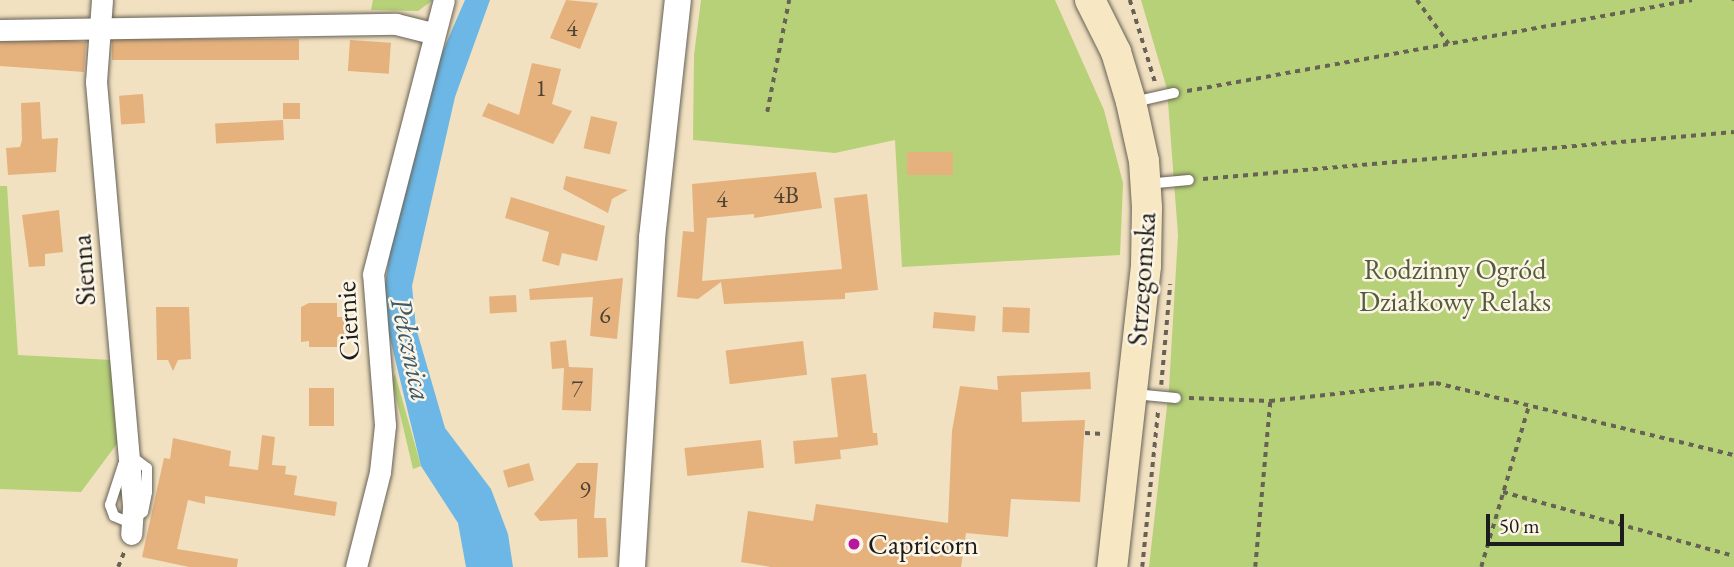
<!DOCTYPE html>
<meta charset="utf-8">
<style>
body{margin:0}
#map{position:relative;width:1734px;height:567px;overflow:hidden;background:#f1e1c1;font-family:"EB Garamond",serif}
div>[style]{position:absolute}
.green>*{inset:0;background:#b6d177}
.water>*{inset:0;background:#6cb7e5}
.building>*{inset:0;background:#e5b27e;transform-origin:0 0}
.path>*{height:3.5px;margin-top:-1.75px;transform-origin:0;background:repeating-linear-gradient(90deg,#676156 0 5px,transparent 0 10px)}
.roads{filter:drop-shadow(0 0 2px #676156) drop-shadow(0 0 2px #676156)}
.service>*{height:10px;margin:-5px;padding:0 5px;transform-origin:5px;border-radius:5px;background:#fff}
.minor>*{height:21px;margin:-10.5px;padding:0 10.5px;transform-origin:10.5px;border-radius:10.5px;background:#fff}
.tertiary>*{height:26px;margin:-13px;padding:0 13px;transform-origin:13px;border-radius:13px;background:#fff}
.secondary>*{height:30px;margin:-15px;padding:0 15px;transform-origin:15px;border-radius:15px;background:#f7e8c3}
.dots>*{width:19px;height:19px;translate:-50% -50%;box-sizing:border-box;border:4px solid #fcf5e5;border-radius:50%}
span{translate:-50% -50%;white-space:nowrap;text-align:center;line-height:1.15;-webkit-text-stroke:5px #fcf5e5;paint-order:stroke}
.number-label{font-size:24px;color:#4e4234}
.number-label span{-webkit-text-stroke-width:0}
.park-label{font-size:28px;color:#525b3c}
.street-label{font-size:28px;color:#1c1c1c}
.poi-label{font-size:28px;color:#1c1c1c}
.left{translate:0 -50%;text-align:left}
.water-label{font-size:30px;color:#3c5a6c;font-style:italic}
.scale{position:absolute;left:1486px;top:514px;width:138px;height:32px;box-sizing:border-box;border:4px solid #1c1c1c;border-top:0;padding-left:9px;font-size:21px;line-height:24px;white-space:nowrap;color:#1c1c1c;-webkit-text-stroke:5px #fcf5e5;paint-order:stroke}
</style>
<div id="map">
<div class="green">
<i style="clip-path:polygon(373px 0,433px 0,418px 11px,371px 10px)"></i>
<i style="clip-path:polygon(701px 0,1055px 0,1104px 110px,1123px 183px,1120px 255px,902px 267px,895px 140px,835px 153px,693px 140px,694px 55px)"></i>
<i style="clip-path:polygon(1141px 0,1734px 0,1734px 567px,1149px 567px,1169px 388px,1178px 235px,1167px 89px)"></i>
<i style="clip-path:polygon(0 186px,7px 186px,18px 355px,112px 360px,119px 441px,81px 492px,0 489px)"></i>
<i style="clip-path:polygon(395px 374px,421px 466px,413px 469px,392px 380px)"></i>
</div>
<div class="water">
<i style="clip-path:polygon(465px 0,490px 0,455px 97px,412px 286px,416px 328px,445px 428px,491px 489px,508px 534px,513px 567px,466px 567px,458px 523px,421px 466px,382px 305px,396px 211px,435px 69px)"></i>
</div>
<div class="building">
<i style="clip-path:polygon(566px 0,598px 3px,580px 49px,550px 38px)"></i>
<i style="left:299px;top:39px;width:21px;height:187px;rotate:90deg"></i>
<i style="left:350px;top:40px;width:41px;height:31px;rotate:4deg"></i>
<i style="left:86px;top:42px;width:30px;height:86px;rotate:94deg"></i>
<i style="clip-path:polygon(532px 63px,561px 69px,552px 104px,572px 111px,553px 144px,482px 116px,488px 103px,519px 115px)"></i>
<i style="left:143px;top:94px;width:29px;height:24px;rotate:86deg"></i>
<i style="clip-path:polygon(40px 102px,42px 139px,58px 138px,56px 172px,8px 175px,6px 148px,20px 147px,22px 140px,21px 103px)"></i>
<i style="left:283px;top:103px;width:17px;height:16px"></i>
<i style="left:591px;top:116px;width:27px;height:33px;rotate:13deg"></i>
<i style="left:283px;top:120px;width:20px;height:68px;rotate:87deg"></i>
<i style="left:953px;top:152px;width:23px;height:46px;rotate:90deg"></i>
<i style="clip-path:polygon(816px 172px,822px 208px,754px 218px,754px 214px,707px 218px,702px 281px,842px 269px,834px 198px,867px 194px,878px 290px,845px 293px,845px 299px,724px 304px,721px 282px,698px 299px,677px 297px,683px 231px,694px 232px,692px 184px)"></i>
<i style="clip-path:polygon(566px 176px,628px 190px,612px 199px,608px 213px,563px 189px)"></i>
<i style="clip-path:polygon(511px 197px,605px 226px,597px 261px,562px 253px,559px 266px,542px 261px,549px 232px,505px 218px)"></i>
<i style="clip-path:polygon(59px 210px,63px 252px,45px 254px,45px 266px,29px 267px,22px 215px)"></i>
<i style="clip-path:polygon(623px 278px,617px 339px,590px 336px,593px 297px,530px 300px,529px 289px)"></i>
<i style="left:516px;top:295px;width:17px;height:27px;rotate:87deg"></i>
<i style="clip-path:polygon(309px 303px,337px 303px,337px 317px,344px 317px,344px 337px,337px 337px,337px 347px,309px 347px,309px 341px,301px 342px,301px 307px)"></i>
<i style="clip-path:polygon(156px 307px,189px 307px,191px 359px,178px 360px,173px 371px,168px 360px,157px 360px)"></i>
<i style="left:1003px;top:307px;width:27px;height:25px;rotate:2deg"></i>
<i style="left:934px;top:312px;width:42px;height:16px;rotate:5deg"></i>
<i style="clip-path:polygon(566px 340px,569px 367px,593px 368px,591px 411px,562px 410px,564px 368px,552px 369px,550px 342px)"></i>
<i style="left:803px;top:341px;width:34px;height:78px;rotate:83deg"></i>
<i style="clip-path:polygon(1090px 372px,1091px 389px,1021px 392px,1022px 422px,1085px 420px,1080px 502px,1011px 499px,1008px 537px,966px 533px,961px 567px,771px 567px,741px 562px,748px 511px,813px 521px,816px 504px,948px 523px,952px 431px,960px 386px,998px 390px,997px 376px)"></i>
<i style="clip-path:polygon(866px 374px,873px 433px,877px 433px,878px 445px,840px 450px,841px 459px,795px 464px,793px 441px,838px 437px,831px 378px)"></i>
<i style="left:309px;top:388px;width:25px;height:38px"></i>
<i style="clip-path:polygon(262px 435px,275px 437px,272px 465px,286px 466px,285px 474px,297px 476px,294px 495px,337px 502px,335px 516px,205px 496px,205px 504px,188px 500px,177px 549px,238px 559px,237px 567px,189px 567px,142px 557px,164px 458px,170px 459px,173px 438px,231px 451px,229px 466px,258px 470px)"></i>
<i style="left:761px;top:440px;width:28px;height:77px;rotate:84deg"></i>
<i style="left:529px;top:463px;width:18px;height:27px;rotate:74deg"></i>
<i style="clip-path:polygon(577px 463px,598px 463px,594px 518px,606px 518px,608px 557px,578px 558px,577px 519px,540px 521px,534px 514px)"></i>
</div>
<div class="path">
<i style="left:1130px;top:0;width:89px;rotate:73deg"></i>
<i style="left:1417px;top:0;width:54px;rotate:54deg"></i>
<i style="left:1734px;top:0;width:1px;rotate:90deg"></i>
<i style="left:1187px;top:91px;width:513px;rotate:-10.21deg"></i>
<i style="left:767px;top:112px;width:114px;rotate:-78.9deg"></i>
<i style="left:1203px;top:179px;width:533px;rotate:-5.06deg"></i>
<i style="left:1161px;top:385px;width:101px;rotate:-84.9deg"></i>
<i style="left:1189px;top:398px;width:81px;rotate:2.1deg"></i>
<i style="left:1270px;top:401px;width:167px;rotate:-6.2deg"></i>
<i style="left:1436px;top:383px;width:307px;rotate:13.6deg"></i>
<i style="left:1085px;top:433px;width:19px;rotate:3deg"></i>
<i style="left:1503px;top:492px;width:240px;rotate:15.5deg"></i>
<i style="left:118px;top:567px;width:18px;rotate:-68deg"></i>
<i style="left:1142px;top:567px;width:158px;rotate:-84.2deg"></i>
<i style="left:1255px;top:567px;width:167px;rotate:-84.8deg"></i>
<i style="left:1481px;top:567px;width:169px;rotate:-73.5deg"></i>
</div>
<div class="roads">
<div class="service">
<i style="left:1134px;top:102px;width:41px;rotate:-12.7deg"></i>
<i style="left:1146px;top:184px;width:43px;rotate:-5.3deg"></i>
<i style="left:1134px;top:394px;width:42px;rotate:5.4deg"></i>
<i style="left:131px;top:456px;width:20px;rotate:37deg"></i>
<i style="left:147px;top:468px;width:24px;rotate:90deg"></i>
<i style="left:147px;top:492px;width:20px;rotate:101deg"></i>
<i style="left:143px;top:512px;width:18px;rotate:146deg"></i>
<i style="left:128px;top:522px;width:15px;rotate:-157deg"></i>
<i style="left:114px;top:516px;width:12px;rotate:-110deg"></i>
<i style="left:110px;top:505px;width:42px;rotate:-72deg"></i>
<i style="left:123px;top:465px;width:12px;rotate:-48deg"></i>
</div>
<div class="minor">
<i style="left:102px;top:0;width:82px;rotate:94.2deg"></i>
<i style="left:96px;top:82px;width:428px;rotate:85deg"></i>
<i style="left:133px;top:508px;width:26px;rotate:94deg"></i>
<i style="left:0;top:30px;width:396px;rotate:-0.9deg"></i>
<i style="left:396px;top:24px;width:37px;rotate:14deg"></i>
<i style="left:356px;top:567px;width:98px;rotate:-75.8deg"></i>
<i style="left:380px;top:472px;width:47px;rotate:-83.9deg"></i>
<i style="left:385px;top:425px;width:151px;rotate:-94.5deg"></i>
<i style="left:373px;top:274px;width:283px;rotate:-75.5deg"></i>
</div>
<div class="tertiary">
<i style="left:632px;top:567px;width:330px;rotate:-86.5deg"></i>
<i style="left:652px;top:238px;width:239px;rotate:-83.8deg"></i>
</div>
<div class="secondary">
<i style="left:1090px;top:0;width:58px;rotate:63.4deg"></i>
<i style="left:1116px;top:52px;width:52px;rotate:73.3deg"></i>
<i style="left:1131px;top:102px;width:60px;rotate:77.6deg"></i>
<i style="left:1144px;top:161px;width:47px;rotate:86.3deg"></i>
<i style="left:1147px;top:208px;width:58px;rotate:91deg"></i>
<i style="left:1146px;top:266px;width:303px;rotate:96.4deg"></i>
</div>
</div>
<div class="dots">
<i style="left:854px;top:544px;background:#b5179e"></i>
</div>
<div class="number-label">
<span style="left:572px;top:28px">4</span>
<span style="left:541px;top:88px">1</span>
<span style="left:786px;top:195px">4B</span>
<span style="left:722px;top:199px">4</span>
<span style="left:605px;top:315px">6</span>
<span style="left:577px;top:389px">7</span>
<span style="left:585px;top:490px">9</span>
</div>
<div class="park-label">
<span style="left:1455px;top:285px">Rodzinny Ogród<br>Działkowy Relaks</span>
</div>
<div class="street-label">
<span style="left:83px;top:270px;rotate:-94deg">Sienna</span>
<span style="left:1141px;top:279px;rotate:-86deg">Strzegomska</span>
<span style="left:347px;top:321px;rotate:-93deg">Ciernie</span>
</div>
<div class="poi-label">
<span class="left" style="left:868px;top:544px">Capricorn</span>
</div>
<div class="water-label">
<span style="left:411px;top:349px;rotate:78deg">Pełcznica</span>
</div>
<div class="scale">50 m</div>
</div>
